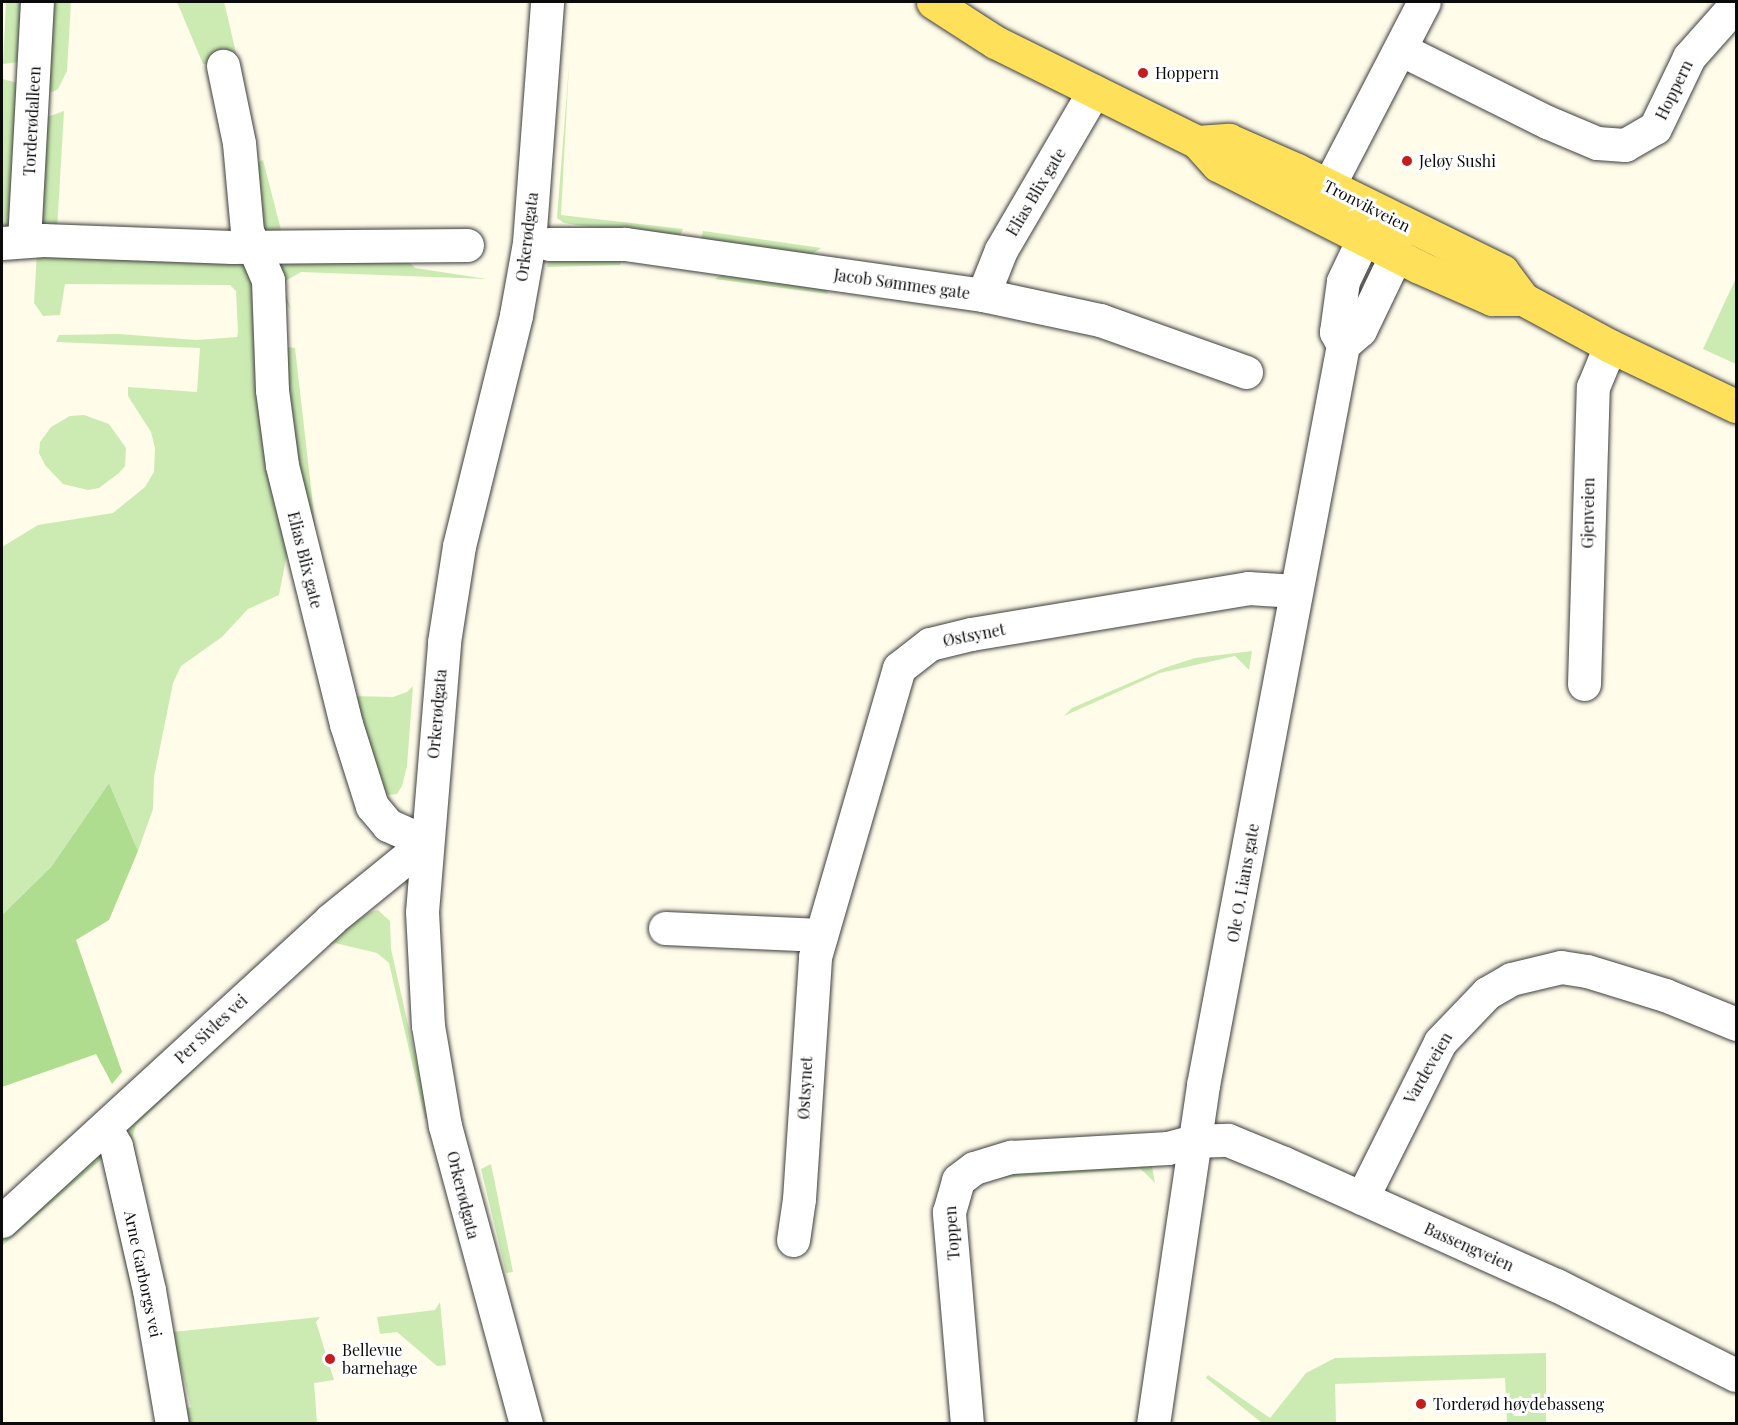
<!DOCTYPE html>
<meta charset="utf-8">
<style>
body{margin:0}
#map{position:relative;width:1738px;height:1425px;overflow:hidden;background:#fffcea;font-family:"Playfair Display",serif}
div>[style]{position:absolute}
.green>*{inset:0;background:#ccebb2}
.forest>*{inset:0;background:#aedd90}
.roads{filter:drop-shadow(0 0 2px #3e3e3e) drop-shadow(0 0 2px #3e3e3e)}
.minor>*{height:33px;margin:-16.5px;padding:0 16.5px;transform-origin:16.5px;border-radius:16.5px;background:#fff}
.tertiary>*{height:33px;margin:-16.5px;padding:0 16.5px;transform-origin:16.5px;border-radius:16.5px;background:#fff}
.primary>*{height:33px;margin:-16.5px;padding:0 16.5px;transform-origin:16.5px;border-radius:16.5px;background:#ffe05a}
.dots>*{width:16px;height:16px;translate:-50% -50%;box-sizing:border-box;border:3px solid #fff;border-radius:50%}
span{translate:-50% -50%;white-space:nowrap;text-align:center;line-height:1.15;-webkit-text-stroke:6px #fff;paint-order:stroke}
.poi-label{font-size:16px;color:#0b0b0b}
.left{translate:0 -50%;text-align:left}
.street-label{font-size:16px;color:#0b0b0b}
.frame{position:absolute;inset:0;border:3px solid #0b0b0b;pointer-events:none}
</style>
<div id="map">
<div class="green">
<i style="clip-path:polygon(6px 2px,27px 2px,19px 62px,3px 64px)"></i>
<i style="clip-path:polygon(47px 2px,71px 2px,67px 71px,58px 89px,52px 92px,48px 89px)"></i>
<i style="clip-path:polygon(177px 2px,224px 2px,238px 61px,203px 64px)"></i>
<i style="clip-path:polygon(569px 65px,561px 215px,683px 229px,680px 236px,590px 227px,564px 223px,557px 218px)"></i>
<i style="clip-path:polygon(2px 79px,18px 83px,13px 228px,2px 232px)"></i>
<i style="clip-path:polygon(64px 111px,57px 230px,37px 228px,42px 119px)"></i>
<i style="clip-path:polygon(263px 160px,283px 238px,261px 231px,253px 165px)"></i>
<i style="clip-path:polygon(703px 231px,821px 248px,811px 255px,701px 240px)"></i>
<i style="clip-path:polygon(37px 252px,237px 258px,251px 266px,288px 548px,279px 595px,248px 609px,222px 637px,181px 666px,173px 683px,154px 777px,153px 809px,138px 851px,109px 783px,51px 867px,2px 915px,2px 547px,38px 525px,113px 513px,145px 487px,154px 472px,155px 448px,151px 432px,128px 396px,128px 387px,197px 392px,200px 348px,56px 342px,59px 335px,119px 334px,196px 340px,237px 337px,238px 332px,236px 291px,230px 285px,65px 284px,60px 315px,43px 316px,34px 303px)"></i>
<i style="clip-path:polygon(550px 254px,623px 259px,620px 265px,547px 267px)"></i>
<i style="clip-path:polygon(404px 257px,415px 268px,487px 279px,301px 272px,282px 283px,291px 310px,279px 291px,280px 267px,294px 260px)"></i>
<i style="clip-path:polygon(721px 275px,762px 276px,825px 289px,829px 294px,715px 279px)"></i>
<i style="clip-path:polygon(1736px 278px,1736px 364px,1703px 349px)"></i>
<i style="clip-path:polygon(279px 346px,295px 348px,316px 532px,297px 482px)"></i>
<i style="clip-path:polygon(84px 415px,109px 424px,126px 448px,125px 466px,119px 473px,99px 488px,88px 490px,63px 484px,45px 465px,39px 453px,40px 442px,51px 427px,70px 416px)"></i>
<i style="clip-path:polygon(1252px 651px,1249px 670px,1235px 656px,1160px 673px,1064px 716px,1072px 708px,1164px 668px,1195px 658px)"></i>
<i style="clip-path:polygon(413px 686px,407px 766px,402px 786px,397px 794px,387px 795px,377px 791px,352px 696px,393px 697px,407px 692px)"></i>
<i style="clip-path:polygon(378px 910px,390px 921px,391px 949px,429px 1118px,425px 1119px,389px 963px,377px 953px,335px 943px,326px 946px,136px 1125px,132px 1138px,142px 1179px,136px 1174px,127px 1138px,133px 1119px,319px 948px,368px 913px)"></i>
<i style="clip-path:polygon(97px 1156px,104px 1156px,140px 1316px,138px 1321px,102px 1159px,2px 1246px,2px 1240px)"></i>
<i style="clip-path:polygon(1141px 1159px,1151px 1161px,1155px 1183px,1141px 1169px,986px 1179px,961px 1200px,976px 1390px,955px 1213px,962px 1191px,970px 1181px,991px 1172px)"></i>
<i style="clip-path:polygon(491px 1164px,513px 1272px,506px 1273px,481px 1169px)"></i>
<i style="clip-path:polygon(440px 1302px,446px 1365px,437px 1366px,397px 1332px,380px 1334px,377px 1317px,435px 1310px)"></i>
<i style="clip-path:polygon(320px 1317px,316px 1322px,334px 1380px,314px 1383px,317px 1423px,186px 1423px,185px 1409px,191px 1407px,172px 1332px)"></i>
<i style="clip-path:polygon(1546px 1353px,1546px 1423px,1507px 1423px,1505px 1378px,1335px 1384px,1336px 1424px,1262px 1423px,1206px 1378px,1208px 1375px,1270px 1418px,1306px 1373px,1335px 1358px)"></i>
</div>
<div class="forest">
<i style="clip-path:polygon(109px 783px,138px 851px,109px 920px,76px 940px,122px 1072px,112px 1084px,96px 1054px,2px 1087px,2px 915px,51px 867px)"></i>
</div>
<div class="roads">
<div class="minor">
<i style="left:1400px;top:49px;width:164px;rotate:26.4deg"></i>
<i style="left:1547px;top:122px;width:54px;rotate:22.8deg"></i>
<i style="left:1597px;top:143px;width:28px;rotate:4deg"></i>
<i style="left:1625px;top:145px;width:34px;rotate:-30deg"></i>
<i style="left:1655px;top:128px;width:79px;rotate:-64.4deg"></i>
<i style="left:1689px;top:57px;width:71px;rotate:-48.4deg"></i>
<i style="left:1316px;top:210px;width:234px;rotate:-62.6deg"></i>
<i style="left:24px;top:241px;width:239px;rotate:-86.9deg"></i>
<i style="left:2px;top:243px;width:41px;rotate:-4.2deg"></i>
<i style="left:43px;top:240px;width:189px;rotate:2.1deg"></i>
<i style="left:232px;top:247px;width:235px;rotate:-0.5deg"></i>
<i style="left:549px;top:244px;width:76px"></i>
<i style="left:625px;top:244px;width:362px;rotate:8.1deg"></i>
<i style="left:983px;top:295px;width:120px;rotate:12.1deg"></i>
<i style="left:1100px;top:320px;width:155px;rotate:19.6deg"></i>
<i style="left:983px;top:295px;width:48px;rotate:-68.2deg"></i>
<i style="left:1001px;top:250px;width:184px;rotate:-59.7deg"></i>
<i style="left:1584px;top:684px;width:297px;rotate:-88.3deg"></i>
<i style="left:1593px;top:387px;width:44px;rotate:-67.5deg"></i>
<i style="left:665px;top:928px;width:156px;rotate:2.6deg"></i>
<i style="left:105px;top:1127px;width:22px;rotate:60deg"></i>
<i style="left:116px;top:1146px;width:148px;rotate:77.1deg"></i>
<i style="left:149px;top:1290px;width:136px;rotate:80.3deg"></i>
<i style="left:1362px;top:1198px;width:174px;rotate:-63.4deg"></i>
<i style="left:1440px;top:1042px;width:68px;rotate:-46.2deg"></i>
<i style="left:1487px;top:993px;width:28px;rotate:-30deg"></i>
<i style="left:1511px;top:979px;width:51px;rotate:-13.5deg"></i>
<i style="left:1561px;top:967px;width:26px;rotate:9deg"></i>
<i style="left:1587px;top:971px;width:82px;rotate:17.1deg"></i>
<i style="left:1665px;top:995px;width:77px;rotate:22.2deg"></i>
<i style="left:2px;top:1221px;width:445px;rotate:-42.5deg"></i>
<i style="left:330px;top:920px;width:124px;rotate:-39.1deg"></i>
<i style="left:426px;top:842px;width:42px;rotate:-155.9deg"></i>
<i style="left:388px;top:825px;width:25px;rotate:-130deg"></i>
<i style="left:372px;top:806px;width:86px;rotate:-107.6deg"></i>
<i style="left:346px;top:724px;width:267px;rotate:-103.9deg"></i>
<i style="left:282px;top:465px;width:76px;rotate:-97.6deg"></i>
<i style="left:272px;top:390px;width:110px;rotate:-92.1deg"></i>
<i style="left:268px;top:280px;width:53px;rotate:-113.2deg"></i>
<i style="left:247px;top:231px;width:88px;rotate:-95.2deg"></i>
<i style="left:239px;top:143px;width:79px;rotate:-101.7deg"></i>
<i style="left:793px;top:1240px;width:41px;rotate:-81.7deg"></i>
<i style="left:799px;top:1199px;width:243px;rotate:-86.2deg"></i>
<i style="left:815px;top:957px;width:301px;rotate:-73.8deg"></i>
<i style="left:899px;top:668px;width:39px;rotate:-38deg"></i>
<i style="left:930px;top:644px;width:42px;rotate:-13.7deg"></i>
<i style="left:971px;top:634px;width:281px;rotate:-9.4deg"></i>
<i style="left:1248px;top:588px;width:48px;rotate:3.6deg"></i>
<i style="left:526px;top:1424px;width:309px;rotate:-105.2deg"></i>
<i style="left:445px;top:1126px;width:101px;rotate:-99.6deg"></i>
<i style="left:428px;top:1026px;width:114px;rotate:-93deg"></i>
<i style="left:422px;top:912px;width:271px;rotate:-85.3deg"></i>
<i style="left:444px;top:642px;width:97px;rotate:-81.1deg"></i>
<i style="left:459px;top:546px;width:238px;rotate:-76.1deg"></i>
<i style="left:516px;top:315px;width:73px;rotate:-79.8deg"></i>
<i style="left:529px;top:243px;width:242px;rotate:-85.7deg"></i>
<i style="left:967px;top:1424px;width:213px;rotate:-94.9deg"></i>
<i style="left:949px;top:1212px;width:33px;rotate:-74deg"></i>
<i style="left:958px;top:1180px;width:20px;rotate:-37deg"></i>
<i style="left:974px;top:1168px;width:39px;rotate:-17deg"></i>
<i style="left:1011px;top:1157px;width:157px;rotate:-3.3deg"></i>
<i style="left:1168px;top:1148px;width:28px;rotate:-15deg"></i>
<i style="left:1195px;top:1141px;width:33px;rotate:-2deg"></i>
<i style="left:1228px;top:1140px;width:61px;rotate:22.3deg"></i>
<i style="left:1284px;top:1163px;width:298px;rotate:24.2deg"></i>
<i style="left:1556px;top:1285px;width:201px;rotate:26.6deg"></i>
</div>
<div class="tertiary">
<i style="left:1153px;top:1424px;width:343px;rotate:-81.6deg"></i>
<i style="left:1203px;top:1085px;width:753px;rotate:-79.29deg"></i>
<i style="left:1343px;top:345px;width:15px;rotate:-118deg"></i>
<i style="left:1336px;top:332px;width:51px;rotate:-82.2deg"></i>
<i style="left:1343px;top:281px;width:47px;rotate:-64.5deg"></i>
<i style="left:1363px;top:239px;width:33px;rotate:-40deg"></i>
<i style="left:1388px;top:218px;width:38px;rotate:78deg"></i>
<i style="left:1396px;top:255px;width:83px;rotate:115.6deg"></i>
<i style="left:1360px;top:330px;width:23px;rotate:139deg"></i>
</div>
<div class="primary">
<i style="left:933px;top:2px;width:74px;rotate:32.8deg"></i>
<i style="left:995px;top:42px;width:225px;rotate:26.3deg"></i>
<i style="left:1197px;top:142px;width:31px;rotate:48deg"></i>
<i style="left:1218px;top:165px;width:225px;rotate:26.9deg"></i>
<i style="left:1419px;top:267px;width:80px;rotate:23.7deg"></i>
<i style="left:1492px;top:299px;width:31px"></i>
<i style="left:1197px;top:142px;width:32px;rotate:-4deg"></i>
<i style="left:1229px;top:140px;width:74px;rotate:23.8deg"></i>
<i style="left:1297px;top:170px;width:229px;rotate:26.2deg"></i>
<i style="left:1502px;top:271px;width:35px;rotate:53deg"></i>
<i style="left:1523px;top:299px;width:99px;rotate:28.4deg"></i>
<i style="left:1610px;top:346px;width:140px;rotate:25.5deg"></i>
</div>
</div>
<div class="dots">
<i style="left:1143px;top:73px;background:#c31d1c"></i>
<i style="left:1407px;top:161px;background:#c31d1c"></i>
<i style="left:330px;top:1359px;background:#c31d1c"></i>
<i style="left:1421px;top:1404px;background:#c31d1c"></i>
</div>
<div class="poi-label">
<span class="left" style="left:1155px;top:73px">Hoppern</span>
<span class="left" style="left:1419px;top:161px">Jeløy Sushi</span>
<span class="left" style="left:342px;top:1359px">Bellevue<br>barnehage</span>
<span class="left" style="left:1433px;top:1404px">Torderød høydebasseng</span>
</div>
<div class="street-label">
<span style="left:1674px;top:90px;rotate:-64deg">Hoppern</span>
<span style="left:32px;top:121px;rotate:-87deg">Torderødalleen</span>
<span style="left:1036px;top:192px;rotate:-59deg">Elias Blix gate</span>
<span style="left:1367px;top:206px;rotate:27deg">Tronvikveien</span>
<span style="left:527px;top:237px;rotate:-83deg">Orkerødgata</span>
<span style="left:902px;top:284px;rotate:8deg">Jacob Sømmes gate</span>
<span style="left:1588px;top:513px;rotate:-89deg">Gjenveien</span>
<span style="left:305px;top:560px;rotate:76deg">Elias Blix gate</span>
<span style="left:974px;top:635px;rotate:-11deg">Østsynet</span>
<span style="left:437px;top:714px;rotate:-85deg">Orkerødgata</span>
<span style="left:1243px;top:883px;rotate:-80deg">Ole O. Lians gate</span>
<span style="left:211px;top:1029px;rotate:-43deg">Per Sivles vei</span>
<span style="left:1428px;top:1068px;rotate:-60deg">Vardeveien</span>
<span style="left:805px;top:1088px;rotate:-87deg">Østsynet</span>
<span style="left:463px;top:1195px;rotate:76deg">Orkerødgata</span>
<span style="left:952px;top:1233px;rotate:-94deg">Toppen</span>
<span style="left:1469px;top:1247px;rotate:24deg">Bassengveien</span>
<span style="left:143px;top:1274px;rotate:78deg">Arne Garborgs vei</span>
</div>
<div class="frame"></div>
</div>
